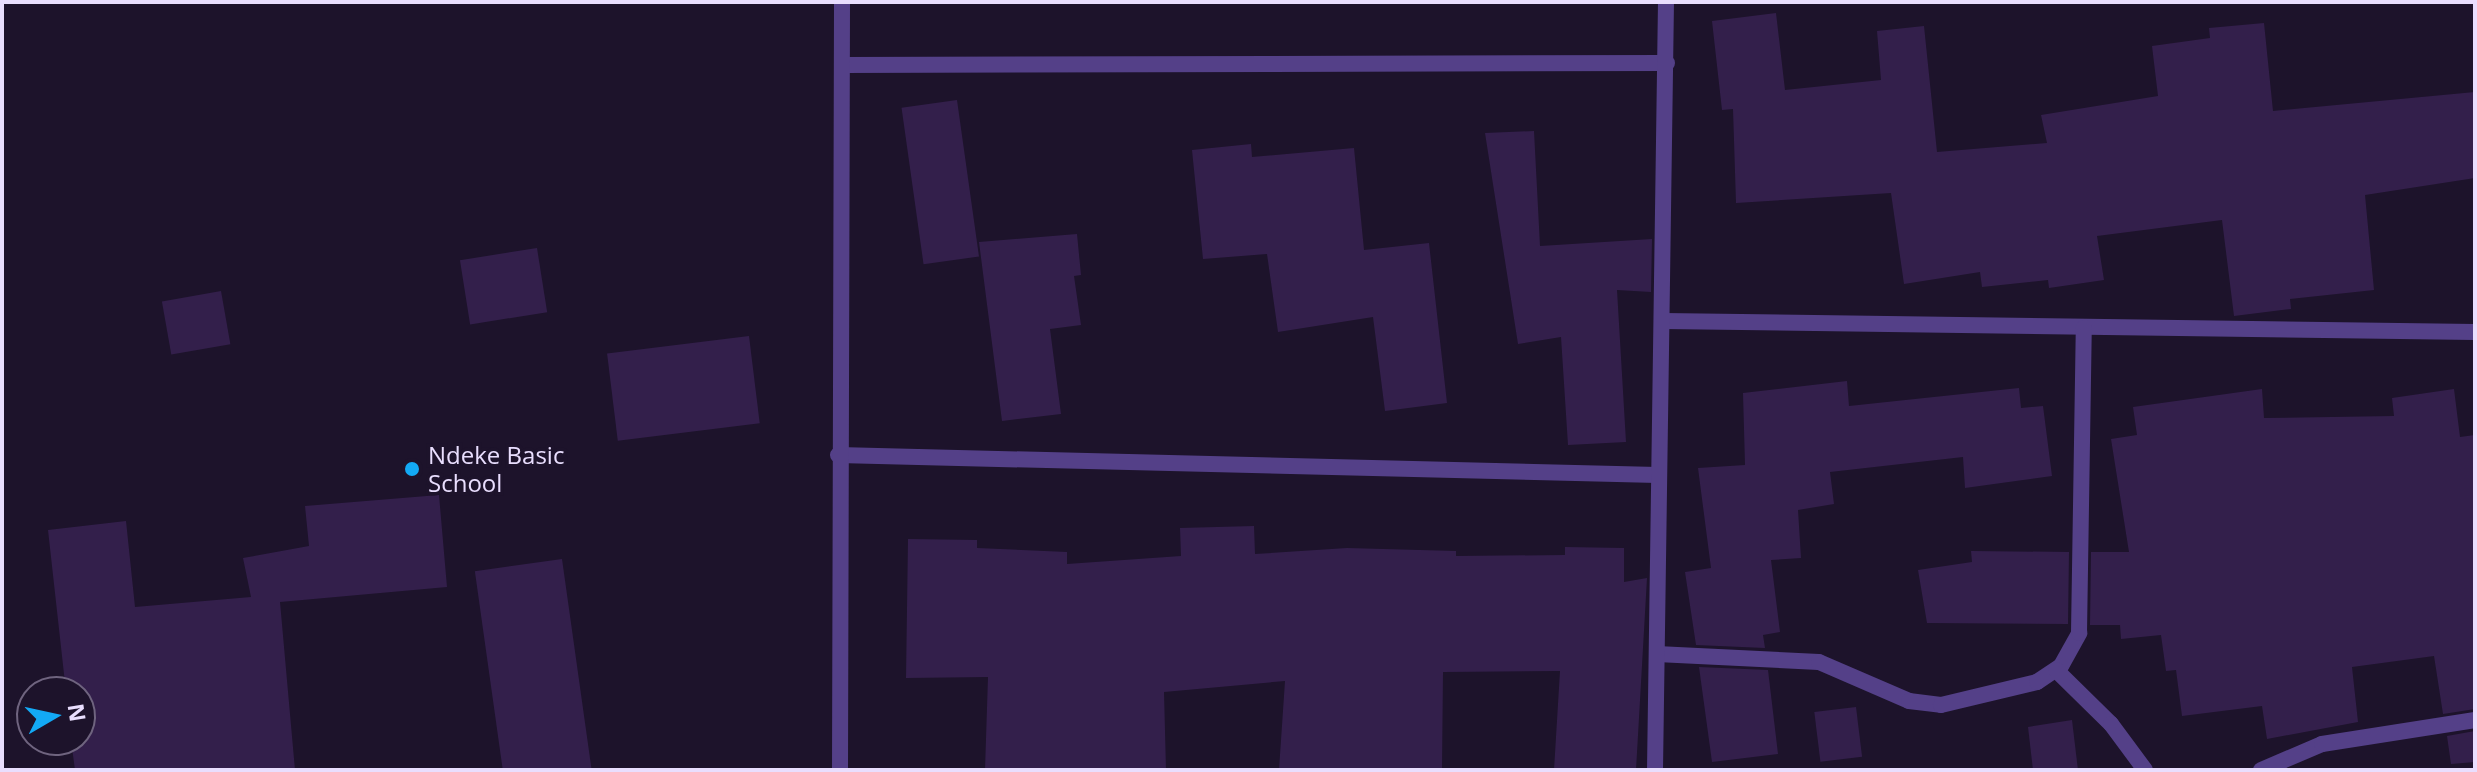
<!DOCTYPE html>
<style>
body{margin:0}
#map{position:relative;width:2477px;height:772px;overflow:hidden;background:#1d132b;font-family:"Open Sans",sans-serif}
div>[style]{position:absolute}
.building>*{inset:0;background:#331f4b;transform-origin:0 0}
.street>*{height:16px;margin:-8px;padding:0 8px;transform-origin:8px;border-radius:8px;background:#544088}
.dots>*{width:22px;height:22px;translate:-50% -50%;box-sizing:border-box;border:4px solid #1d132b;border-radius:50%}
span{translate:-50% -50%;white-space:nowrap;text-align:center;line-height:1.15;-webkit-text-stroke:7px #1d132b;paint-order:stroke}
.poi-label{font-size:24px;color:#e9defe}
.left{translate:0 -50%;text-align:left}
.frame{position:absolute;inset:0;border:4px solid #e9defe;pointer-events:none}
.north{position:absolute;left:16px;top:676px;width:80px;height:80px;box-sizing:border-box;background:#1d132b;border:2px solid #6f647f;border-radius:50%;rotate:81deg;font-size:22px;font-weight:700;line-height:32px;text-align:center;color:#e9defe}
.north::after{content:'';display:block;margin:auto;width:28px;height:36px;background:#13a9f5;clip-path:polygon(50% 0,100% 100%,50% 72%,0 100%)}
</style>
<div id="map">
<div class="building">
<i style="clip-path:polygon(1776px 13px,1785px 90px,1881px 80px,1877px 31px,1924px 26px,1937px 152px,2047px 143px,2041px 115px,2158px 96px,2152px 46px,2210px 38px,2209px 28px,2264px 23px,2273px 111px,2475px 92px,2475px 178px,2365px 195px,2374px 290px,2290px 299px,2291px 309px,2234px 316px,2222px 220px,2097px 236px,2104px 280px,2049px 288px,2048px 280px,1982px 287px,1980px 272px,1904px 284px,1891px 193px,1736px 203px,1733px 109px,1722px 110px,1712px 21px)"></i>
<i style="left:957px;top:100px;width:158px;height:56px;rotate:82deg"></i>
<i style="clip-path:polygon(1534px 131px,1540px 246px,1652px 239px,1651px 292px,1617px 290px,1626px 442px,1568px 445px,1561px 337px,1518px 344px,1485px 133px)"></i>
<i style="clip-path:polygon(1251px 144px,1252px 157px,1354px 148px,1364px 250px,1429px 243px,1447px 403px,1385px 411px,1373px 317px,1278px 332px,1267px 254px,1203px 259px,1192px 150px)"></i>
<i style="clip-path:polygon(1077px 234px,1081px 275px,1074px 276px,1081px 325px,1050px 329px,1061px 414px,1002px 421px,979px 242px)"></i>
<i style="left:537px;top:248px;width:65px;height:78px;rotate:81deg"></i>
<i style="left:221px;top:291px;width:54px;height:60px;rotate:80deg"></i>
<i style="left:749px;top:336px;width:88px;height:143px;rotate:83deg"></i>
<i style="clip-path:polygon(1847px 381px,1849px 406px,2019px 388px,2021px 408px,2043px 406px,2052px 476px,1965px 488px,1963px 457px,1830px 472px,1834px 504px,1798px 510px,1801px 558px,1771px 560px,1780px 632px,1763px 635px,1765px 648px,1696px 645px,1685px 572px,1711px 568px,1698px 468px,1745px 465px,1743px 393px)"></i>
<i style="clip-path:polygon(2262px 389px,2264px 418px,2394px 416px,2392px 398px,2454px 389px,2460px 437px,2475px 435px,2475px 709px,2443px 714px,2434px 656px,2352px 667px,2358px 722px,2267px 739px,2262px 706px,2182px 716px,2176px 670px,2166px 671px,2161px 635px,2121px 639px,2120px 625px,2090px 625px,2091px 552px,2129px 552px,2111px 439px,2137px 435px,2133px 407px)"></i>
<i style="clip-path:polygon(439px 495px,447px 587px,280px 602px,295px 770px,75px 770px,71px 740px,80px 740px,80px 692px,66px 692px,48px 530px,126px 521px,135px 607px,251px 597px,243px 558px,309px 546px,305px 506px)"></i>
<i style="clip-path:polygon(1254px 526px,1255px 554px,1347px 548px,1456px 551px,1456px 556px,1565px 555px,1565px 547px,1624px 548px,1624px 582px,1647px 578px,1636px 770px,1554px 770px,1560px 671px,1443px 672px,1442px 770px,1279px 770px,1285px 681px,1164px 692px,1166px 770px,985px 770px,988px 677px,906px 678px,908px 539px,977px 540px,977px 548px,1067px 552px,1067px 564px,1181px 556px,1180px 528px)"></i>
<i style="clip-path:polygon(1971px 551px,2069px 552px,2068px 624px,1927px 623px,1918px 570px,1972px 562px)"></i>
<i style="left:562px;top:559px;width:213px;height:88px;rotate:82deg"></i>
<i style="clip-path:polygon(1699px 667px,1768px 670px,1778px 754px,1712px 762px)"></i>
<i style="left:1856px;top:707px;width:50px;height:42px;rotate:83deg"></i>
<i style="clip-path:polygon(2072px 720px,2078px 770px,2033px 770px,2028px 727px)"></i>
<i style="clip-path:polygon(2475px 731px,2475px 762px,2451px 764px,2447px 736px)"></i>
</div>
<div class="street">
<i style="left:842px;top:65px;width:825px;rotate:-0.14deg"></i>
<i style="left:1663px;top:321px;width:812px;rotate:0.78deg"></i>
<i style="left:838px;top:455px;width:820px;rotate:1.4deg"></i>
<i style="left:1657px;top:654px;width:162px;rotate:2.8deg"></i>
<i style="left:1819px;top:662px;width:98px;rotate:23.4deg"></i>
<i style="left:1909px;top:701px;width:32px;rotate:7deg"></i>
<i style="left:1941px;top:705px;width:99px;rotate:-13.5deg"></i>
<i style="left:2037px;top:682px;width:29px;rotate:-34deg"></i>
<i style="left:2061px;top:666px;width:38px;rotate:-61deg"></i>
<i style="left:2079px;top:633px;width:305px;rotate:-89.1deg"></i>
<i style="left:2056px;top:670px;width:77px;rotate:44.5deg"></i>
<i style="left:2111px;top:724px;width:57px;rotate:53.5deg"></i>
<i style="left:840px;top:770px;width:768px;rotate:-89.85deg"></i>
<i style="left:1655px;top:770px;width:768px;rotate:-89.18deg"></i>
<i style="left:2261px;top:770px;width:66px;rotate:-23.1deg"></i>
<i style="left:2322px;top:744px;width:155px;rotate:-8.9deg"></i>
</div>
<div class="dots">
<i style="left:412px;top:469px;background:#13a9f5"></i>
</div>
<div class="poi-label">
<span class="left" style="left:428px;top:469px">Ndeke Basic<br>School</span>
</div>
<div class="frame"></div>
<div class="north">N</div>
</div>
